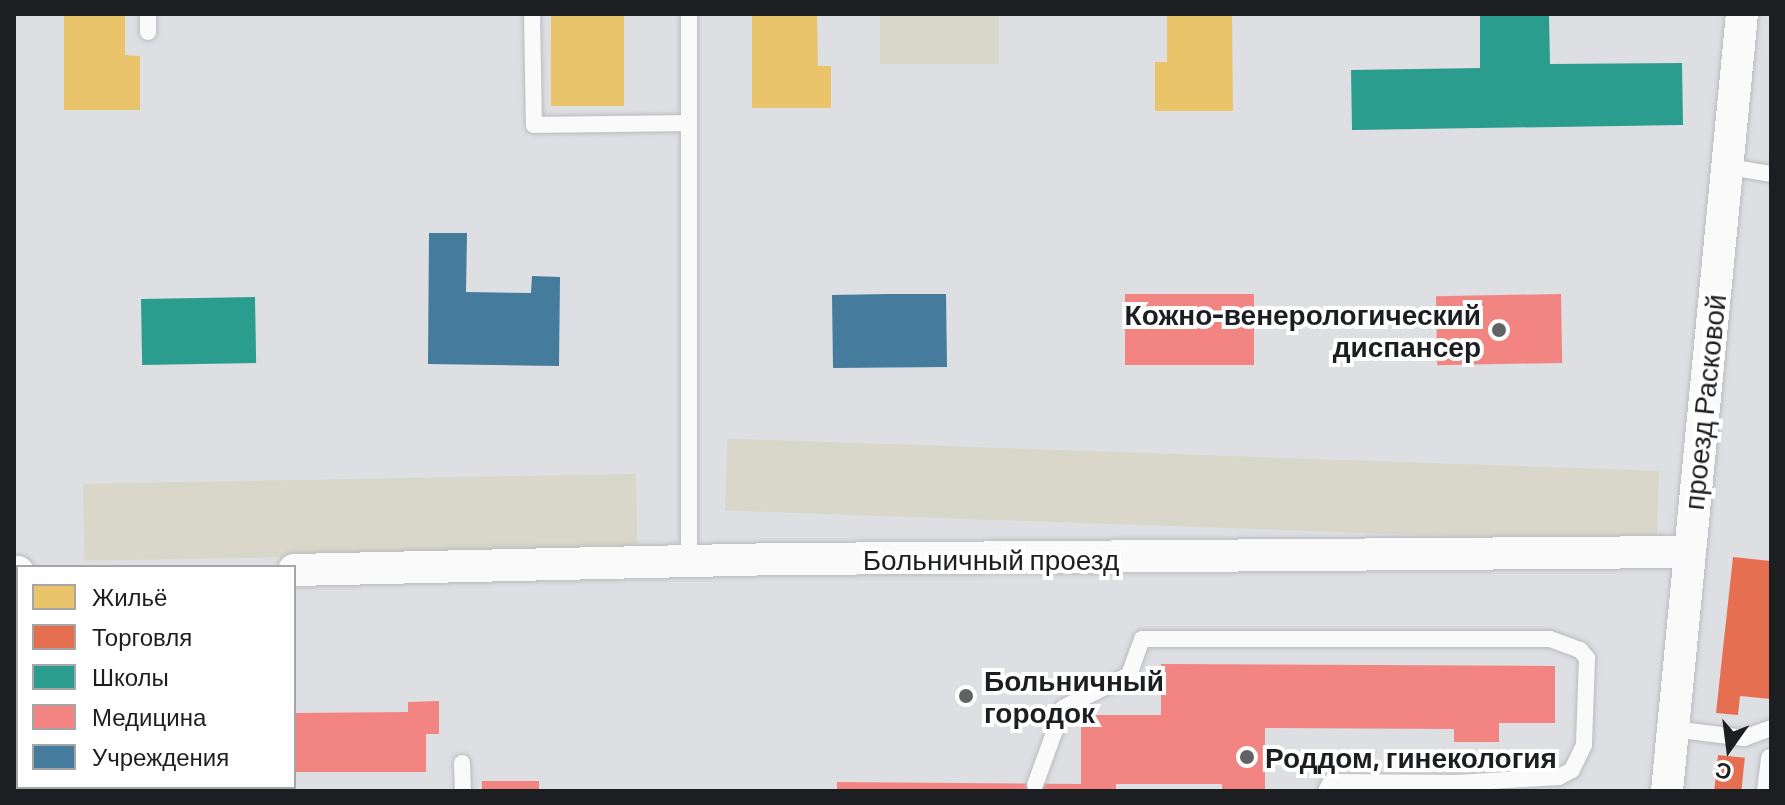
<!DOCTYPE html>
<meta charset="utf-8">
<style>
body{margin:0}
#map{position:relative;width:1785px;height:805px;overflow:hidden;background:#dedfe3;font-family:Barlow,sans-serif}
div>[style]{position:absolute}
.green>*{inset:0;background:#d8d7ca;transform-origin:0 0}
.homes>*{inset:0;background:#e9c46a;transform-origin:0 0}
.shops>*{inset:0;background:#e76f51;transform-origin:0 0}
.schools>*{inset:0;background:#2a9d8f;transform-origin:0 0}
.health>*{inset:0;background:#f28482;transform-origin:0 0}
.public>*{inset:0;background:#457b9d}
.roads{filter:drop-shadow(0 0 2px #babbbe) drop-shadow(0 0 2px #babbbe)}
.service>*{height:16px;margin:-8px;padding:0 8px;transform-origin:8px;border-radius:8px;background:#fafafb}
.minor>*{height:32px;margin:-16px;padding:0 16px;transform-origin:16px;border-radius:16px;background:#fafafb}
.dots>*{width:22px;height:22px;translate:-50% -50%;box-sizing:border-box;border:4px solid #fff;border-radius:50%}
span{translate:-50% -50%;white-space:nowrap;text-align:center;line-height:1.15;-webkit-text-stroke:8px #fff;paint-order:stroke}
.poi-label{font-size:28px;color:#1d1e21;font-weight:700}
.right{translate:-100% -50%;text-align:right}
.left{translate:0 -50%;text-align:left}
.street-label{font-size:28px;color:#1d1e21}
.frame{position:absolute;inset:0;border:16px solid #1d1e21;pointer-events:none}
.legend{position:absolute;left:16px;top:565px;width:280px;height:224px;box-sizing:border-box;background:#fff;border:2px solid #a5a5a6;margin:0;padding:10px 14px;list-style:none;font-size:24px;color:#1d1e21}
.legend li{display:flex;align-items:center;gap:16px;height:40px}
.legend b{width:40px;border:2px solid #a5a5a6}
.north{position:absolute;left:1689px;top:709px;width:80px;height:80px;-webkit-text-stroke:6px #fff;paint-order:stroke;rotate:194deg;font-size:22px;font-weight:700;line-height:32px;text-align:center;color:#1d1e21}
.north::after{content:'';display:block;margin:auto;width:28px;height:36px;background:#1d1e21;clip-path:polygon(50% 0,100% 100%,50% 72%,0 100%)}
</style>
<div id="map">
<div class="green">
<i style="left:880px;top:14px;width:119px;height:50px"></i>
<i style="left:1659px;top:471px;width:72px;height:932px;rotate:92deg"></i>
<i style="left:636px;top:474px;width:77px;height:553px;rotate:89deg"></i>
</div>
<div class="homes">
<i style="clip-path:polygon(64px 14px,125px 14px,125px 55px,140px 56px,140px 110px,64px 110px)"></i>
<i style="left:551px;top:14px;width:73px;height:92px"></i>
<i style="clip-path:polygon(752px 14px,817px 14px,818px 66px,831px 66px,831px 108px,752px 108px)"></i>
<i style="clip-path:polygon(1167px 14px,1232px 14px,1233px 111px,1155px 111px,1155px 62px,1167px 62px)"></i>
</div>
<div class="shops">
<i style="clip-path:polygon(1733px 557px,1771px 561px,1771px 699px,1740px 696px,1738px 715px,1716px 713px)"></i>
<i style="left:1718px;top:755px;width:27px;height:36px;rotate:6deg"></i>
</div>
<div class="schools">
<i style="clip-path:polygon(1480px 14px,1549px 14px,1550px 64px,1682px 63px,1683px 125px,1352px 130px,1351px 70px,1480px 68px)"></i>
<i style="left:255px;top:297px;width:66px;height:114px;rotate:89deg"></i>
</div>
<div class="health">
<i style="left:1125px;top:294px;width:129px;height:71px"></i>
<i style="left:1561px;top:294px;width:69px;height:125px;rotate:89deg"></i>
<i style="clip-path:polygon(1161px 664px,1555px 666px,1555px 723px,1499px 723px,1499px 742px,1454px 742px,1454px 729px,1265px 728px,1265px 791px,1222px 791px,1222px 784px,1116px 784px,1116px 791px,837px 791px,837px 782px,1081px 784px,1081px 715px,1161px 715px)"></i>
<i style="clip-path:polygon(439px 701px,439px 734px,426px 734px,426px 772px,294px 772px,294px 713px,408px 712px,408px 702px)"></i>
<i style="left:539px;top:781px;width:10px;height:57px;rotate:90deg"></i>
<i style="left:102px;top:787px;width:48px;height:4px"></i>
</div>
<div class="public">
<i style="clip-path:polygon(429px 233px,467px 233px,466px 292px,531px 293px,532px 276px,560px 277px,559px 366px,428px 364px)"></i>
<i style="clip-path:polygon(889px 294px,946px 294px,947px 367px,833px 368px,832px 295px)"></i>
</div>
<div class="roads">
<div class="service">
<i style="left:148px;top:14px;width:18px;rotate:90deg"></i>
<i style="left:532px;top:14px;width:111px;rotate:89deg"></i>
<i style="left:534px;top:125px;width:155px;rotate:-0.7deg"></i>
<i style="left:689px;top:14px;width:548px;rotate:90deg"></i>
<i style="left:1729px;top:167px;width:43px;rotate:9.5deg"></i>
<i style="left:1673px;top:729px;width:72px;rotate:7.2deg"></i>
<i style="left:1744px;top:738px;width:29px;rotate:-20deg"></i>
<i style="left:462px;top:763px;width:28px;rotate:88deg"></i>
<i style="left:1035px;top:785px;width:82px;rotate:-70deg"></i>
<i style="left:1063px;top:708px;width:74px;rotate:-26.6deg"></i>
<i style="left:1129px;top:675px;width:38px;rotate:-70deg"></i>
<i style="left:1142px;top:639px;width:408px"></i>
<i style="left:1550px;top:639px;width:32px;rotate:20deg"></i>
<i style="left:1580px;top:650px;width:11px;rotate:49deg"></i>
<i style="left:1587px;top:658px;width:87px;rotate:92deg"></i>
<i style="left:1584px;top:745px;width:28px;rotate:116deg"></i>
<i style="left:1572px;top:770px;width:15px;rotate:152deg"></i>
<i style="left:1559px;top:777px;width:103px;rotate:176.7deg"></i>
<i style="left:1456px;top:783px;width:125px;rotate:-179.5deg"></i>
<i style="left:1331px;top:782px;width:10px;rotate:119deg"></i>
<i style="left:1765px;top:791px;width:34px;rotate:-83deg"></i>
</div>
<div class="minor">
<i style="left:294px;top:570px;width:499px;rotate:-1.3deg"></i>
<i style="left:793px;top:559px;width:895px;rotate:-0.45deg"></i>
<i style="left:14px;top:572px;width:4px"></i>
<i style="left:1667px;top:791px;width:781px;rotate:-84.49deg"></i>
</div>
</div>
<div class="dots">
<i style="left:1499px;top:330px;background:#616265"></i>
<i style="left:966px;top:696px;background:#616265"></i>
<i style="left:1247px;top:757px;background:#616265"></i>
</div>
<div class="poi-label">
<span class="right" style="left:1481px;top:330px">Кожно-венерологический<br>диспансер</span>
<span class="left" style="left:984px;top:696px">Больничный<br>городок</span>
<span class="left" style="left:1265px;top:757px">Роддом, гинекология</span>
</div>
<div class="street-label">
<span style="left:1704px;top:402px;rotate:-84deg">проезд Расковой</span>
<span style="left:991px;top:559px">Больничный проезд</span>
</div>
<div class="frame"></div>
<ul class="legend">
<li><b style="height:22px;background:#e9c46a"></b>Жильё</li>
<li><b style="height:22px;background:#e76f51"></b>Торговля</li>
<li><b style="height:22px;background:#2a9d8f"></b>Школы</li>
<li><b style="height:22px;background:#f28482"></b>Медицина</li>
<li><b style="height:22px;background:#457b9d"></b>Учреждения</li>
</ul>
<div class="north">С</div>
</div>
